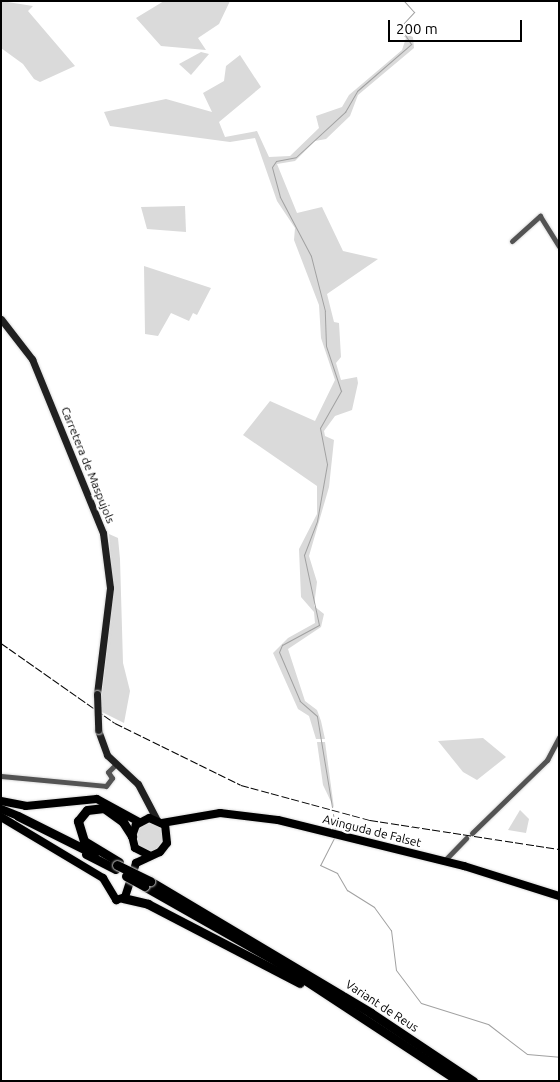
<!DOCTYPE html>
<style>
body{margin:0}
#map{position:relative;width:560px;height:1082px;overflow:hidden;background:#fff;font-family:Ubuntu,sans-serif}
div>[style]{position:absolute}
.green>*{inset:0;background:#dadada}
.round{border-radius:50%}
.stream>*{height:1px;margin:-0.5px;padding:0 0.5px;transform-origin:0.5px;border-radius:0.5px;background:#a1a1a1}
.roads{filter:drop-shadow(0 0 1px #dbdbdb) drop-shadow(0 0 1px #dbdbdb)}
.street>*{height:5px;margin:-2.5px;padding:0 2.5px;transform-origin:2.5px;border-radius:2.5px;background:#535353}
.secondary>*{height:7px;margin:-3.5px;padding:0 3.5px;transform-origin:3.5px;border-radius:3.5px;background:#202020}
.primary>*{height:8px;margin:-4px;padding:0 4px;transform-origin:4px;border-radius:4px;background:#000}
.highway>*{height:9px;margin:-4.5px;padding:0 4.5px;transform-origin:4.5px;border-radius:4.5px;background:#000}
.rail>*{height:1px;margin-top:-0.5px;transform-origin:0;background:repeating-linear-gradient(90deg,#000 0 8px,transparent 0 10.5px)}
.bridges{filter:drop-shadow(0 0 1px #dbdbdb) drop-shadow(0 0 1px #dbdbdb)}
.secondary-bridge>*{height:7px;margin:-3.5px;padding:0 3.5px;transform-origin:3.5px;border-radius:3.5px;background:#202020}
.highway-bridge>*{height:9px;margin:-4.5px;padding:0 4.5px;transform-origin:4.5px;border-radius:4.5px;background:#000}
span{translate:-50% -50%;white-space:nowrap;text-align:center;line-height:1.15;-webkit-text-stroke:4.5px #fff;paint-order:stroke}
.street-label{font-size:12px;color:#000}
.frame{position:absolute;inset:0;border:2px solid #000;pointer-events:none}
.scale{position:absolute;left:388px;top:20px;width:134px;height:22px;box-sizing:border-box;border:2px solid #000;border-top:0;padding-left:6px;font-size:15px;line-height:18px;white-space:nowrap;color:#000;-webkit-text-stroke:4px #fff;paint-order:stroke}
</style>
<div id="map">
<div class="green">
<i style="clip-path:polygon(1px 1px,33px 6px,28px 11px,75px 66px,40px 82px,34px 79px,23px 64px,1px 48px)"></i>
<i style="clip-path:polygon(164px 1px,230px 1px,219px 24px,198px 38px,206px 50px,161px 46px,136px 18px)"></i>
<i style="clip-path:polygon(396px 30px,413px 37px,414px 48px,358px 95px,350px 116px,326px 139px,315px 141px,295px 161px,277px 164px,297px 213px,322px 207px,343px 251px,378px 259px,327px 294px,334px 322px,339px 323px,341px 357px,336px 363px,341px 380px,357px 377px,358px 383px,352px 410px,335px 416px,324px 431px,325px 436px,334px 440px,329px 487px,309px 556px,317px 582px,314px 606px,324px 614px,321px 627px,288px 649px,305px 701px,317px 710px,321px 721px,325px 739px,316px 739px,309px 716px,298px 709px,273px 653px,288px 638px,315px 623px,314px 612px,301px 597px,299px 549px,317px 514px,317px 486px,243px 435px,270px 401px,315px 421px,335px 380px,321px 338px,319px 305px,294px 240px,295px 228px,277px 201px,255px 138px,230px 142px,110px 126px,104px 112px,166px 99px,212px 112px,203px 93px,224px 81px,226px 66px,240px 55px,261px 87px,219px 122px,225px 137px,257px 131px,269px 157px,290px 156px,319px 128px,316px 116px,342px 107px,349px 95px,402px 50px,406px 38px)"></i>
<i style="clip-path:polygon(201px 52px,209px 54px,191px 75px,179px 64px)"></i>
<i style="clip-path:polygon(185px 206px,186px 232px,147px 229px,141px 207px)"></i>
<i style="clip-path:polygon(144px 266px,211px 288px,197px 315px,193px 313px,189px 321px,171px 313px,158px 336px,145px 334px)"></i>
<i style="clip-path:polygon(109px 534px,118px 538px,120px 559px,123px 663px,130px 691px,124px 723px,100px 711px,113px 597px)"></i>
<i style="clip-path:polygon(483px 738px,506px 757px,477px 780px,463px 772px,438px 741px)"></i>
<i style="clip-path:polygon(317px 742px,325px 742px,334px 808px,323px 785px)"></i>
<i style="clip-path:polygon(520px 810px,529px 819px,526px 833px,508px 830px)"></i>
<i class="round" style="left:136px;top:823px;width:28px;height:28px"></i>
</div>
<div class="stream">
<i style="left:402px;top:25px;width:18px;rotate:-47deg"></i>
<i style="left:414px;top:12px;width:15px;rotate:-132deg"></i>
<i style="left:332px;top:807px;width:92px;rotate:-99.4deg"></i>
<i style="left:317px;top:716px;width:23px;rotate:-139deg"></i>
<i style="left:300px;top:701px;width:53px;rotate:-113.2deg"></i>
<i style="left:279px;top:652px;width:8px;rotate:-67deg"></i>
<i style="left:282px;top:645px;width:42px;rotate:-28.4deg"></i>
<i style="left:319px;top:625px;width:72px;rotate:-102.1deg"></i>
<i style="left:304px;top:555px;width:36px;rotate:-69deg"></i>
<i style="left:317px;top:521px;width:58px;rotate:-80deg"></i>
<i style="left:327px;top:464px;width:37px;rotate:-101deg"></i>
<i style="left:320px;top:428px;width:43px;rotate:-60.4deg"></i>
<i style="left:341px;top:391px;width:47px;rotate:-108.4deg"></i>
<i style="left:326px;top:346px;width:35px;rotate:-92deg"></i>
<i style="left:325px;top:311px;width:57px;rotate:-104.3deg"></i>
<i style="left:311px;top:256px;width:67px;rotate:-117.7deg"></i>
<i style="left:280px;top:197px;width:31px;rotate:-105deg"></i>
<i style="left:272px;top:167px;width:7px;rotate:-56deg"></i>
<i style="left:276px;top:161px;width:20px;rotate:-11deg"></i>
<i style="left:296px;top:157px;width:67px;rotate:-42.6deg"></i>
<i style="left:345px;top:112px;width:24px;rotate:-60deg"></i>
<i style="left:357px;top:91px;width:72px;rotate:-41deg"></i>
<i style="left:411px;top:44px;width:17px;rotate:-123deg"></i>
<i style="left:333px;top:814px;width:15px;rotate:82deg"></i>
<i style="left:334px;top:838px;width:30px;rotate:117deg"></i>
<i style="left:320px;top:865px;width:19px;rotate:25deg"></i>
<i style="left:337px;top:873px;width:20px;rotate:60deg"></i>
<i style="left:347px;top:890px;width:32px;rotate:32deg"></i>
<i style="left:374px;top:907px;width:29px;rotate:54deg"></i>
<i style="left:391px;top:930px;width:40px;rotate:82.9deg"></i>
<i style="left:396px;top:970px;width:41px;rotate:52.9deg"></i>
<i style="left:421px;top:1003px;width:70px;rotate:17.4deg"></i>
<i style="left:488px;top:1024px;width:49px;rotate:37.6deg"></i>
<i style="left:527px;top:1054px;width:32px;rotate:5deg"></i>
</div>
<div class="roads">
<div class="street">
<i style="left:512px;top:241px;width:38px;rotate:-42deg"></i>
<i style="left:540px;top:216px;width:36px;rotate:58deg"></i>
<i style="left:1px;top:776px;width:105px;rotate:5.4deg"></i>
<i style="left:106px;top:786px;width:10px;rotate:-53deg"></i>
<i style="left:112px;top:778px;width:7px;rotate:-124deg"></i>
<i style="left:108px;top:772px;width:10px;rotate:-45deg"></i>
<i style="left:472px;top:833px;width:105px;rotate:-44.2deg"></i>
<i style="left:547px;top:760px;width:26px;rotate:-62deg"></i>
<i style="left:444px;top:861px;width:32px;rotate:-46deg"></i>
</div>
<div class="secondary">
<i style="left:1px;top:319px;width:51px;rotate:52.2deg"></i>
<i style="left:32px;top:359px;width:188px;rotate:67.8deg"></i>
<i style="left:103px;top:533px;width:55px;rotate:82.7deg"></i>
<i style="left:110px;top:588px;width:107px;rotate:97deg"></i>
<i style="left:98px;top:730px;width:27px;rotate:70deg"></i>
<i style="left:107px;top:755px;width:42px;rotate:43.1deg"></i>
<i style="left:138px;top:784px;width:41px;rotate:62.2deg"></i>
</div>
<div class="primary">
<i style="left:1px;top:801px;width:25px;rotate:11deg"></i>
<i style="left:26px;top:806px;width:71px;rotate:-5.6deg"></i>
<i style="left:97px;top:799px;width:48px;rotate:28.7deg"></i>
<i style="left:1px;top:809px;width:18px;rotate:22deg"></i>
<i style="left:1px;top:817px;width:119px;rotate:30.9deg"></i>
<i style="left:103px;top:878px;width:26px;rotate:59deg"></i>
<i style="left:116px;top:900px;width:9px;rotate:-18deg"></i>
<i style="left:125px;top:897px;width:36px;rotate:-72deg"></i>
<i style="left:136px;top:863px;width:26px;rotate:-25deg"></i>
<i style="left:160px;top:852px;width:11px;rotate:-52deg"></i>
<i style="left:167px;top:843px;width:18px;rotate:-96deg"></i>
<i style="left:165px;top:825px;width:17px;rotate:-156deg"></i>
<i style="left:149px;top:818px;width:15px;rotate:152deg"></i>
<i style="left:136px;top:825px;width:12px;rotate:110deg"></i>
<i style="left:132px;top:836px;width:12px;rotate:76deg"></i>
<i style="left:135px;top:848px;width:16px;rotate:27deg"></i>
<i style="left:162px;top:823px;width:59px;rotate:-9.8deg"></i>
<i style="left:220px;top:813px;width:58px;rotate:6.9deg"></i>
<i style="left:278px;top:820px;width:192px;rotate:13.9deg"></i>
<i style="left:464px;top:866px;width:100px;rotate:17.5deg"></i>
</div>
<div class="highway">
<i style="left:18px;top:816px;width:85px;rotate:26.6deg"></i>
<i style="left:86px;top:854px;width:33px;rotate:27deg"></i>
<i style="left:119px;top:862px;width:41px;rotate:-149deg"></i>
<i style="left:84px;top:841px;width:21px;rotate:-107deg"></i>
<i style="left:78px;top:821px;width:14px;rotate:-51deg"></i>
<i style="left:87px;top:810px;width:17px;rotate:-7deg"></i>
<i style="left:104px;top:808px;width:24px;rotate:36deg"></i>
<i style="left:123px;top:822px;width:17px;rotate:57deg"></i>
<i style="left:150px;top:881px;width:257px;rotate:30.8deg"></i>
<i style="left:371px;top:1013px;width:123px;rotate:33.7deg"></i>
<i style="left:144px;top:886px;width:152px;rotate:29.6deg"></i>
<i style="left:276px;top:961px;width:219px;rotate:33.3deg"></i>
<i style="left:123px;top:898px;width:26px;rotate:13deg"></i>
<i style="left:148px;top:904px;width:171px;rotate:27.5deg"></i>
</div>
</div>
<div class="rail">
<i style="left:1px;top:643px;width:139px;rotate:35.1deg"></i>
<i style="left:115px;top:723px;width:140px;rotate:26.2deg"></i>
<i style="left:241px;top:785px;width:134px;rotate:15.2deg"></i>
<i style="left:370px;top:820px;width:191px;rotate:8.7deg"></i>
</div>
<div class="bridges">
<div class="secondary-bridge">
<i style="left:97px;top:694px;width:36px;rotate:88deg"></i>
</div>
<div class="highway-bridge">
<i style="left:117px;top:865px;width:37px;rotate:26deg"></i>
<i style="left:126px;top:876px;width:21px;rotate:29deg"></i>
</div>
</div>
<div class="street-label">
<span style="left:88px;top:465px;rotate:68deg">Carretera de Maspujols</span>
<span style="left:372px;top:831px;rotate:14deg">Avinguda de Falset</span>
<span style="left:382px;top:1006px;rotate:33deg">Variant de Reus</span>
</div>
<div class="frame"></div>
<div class="scale">200 m</div>
</div>
